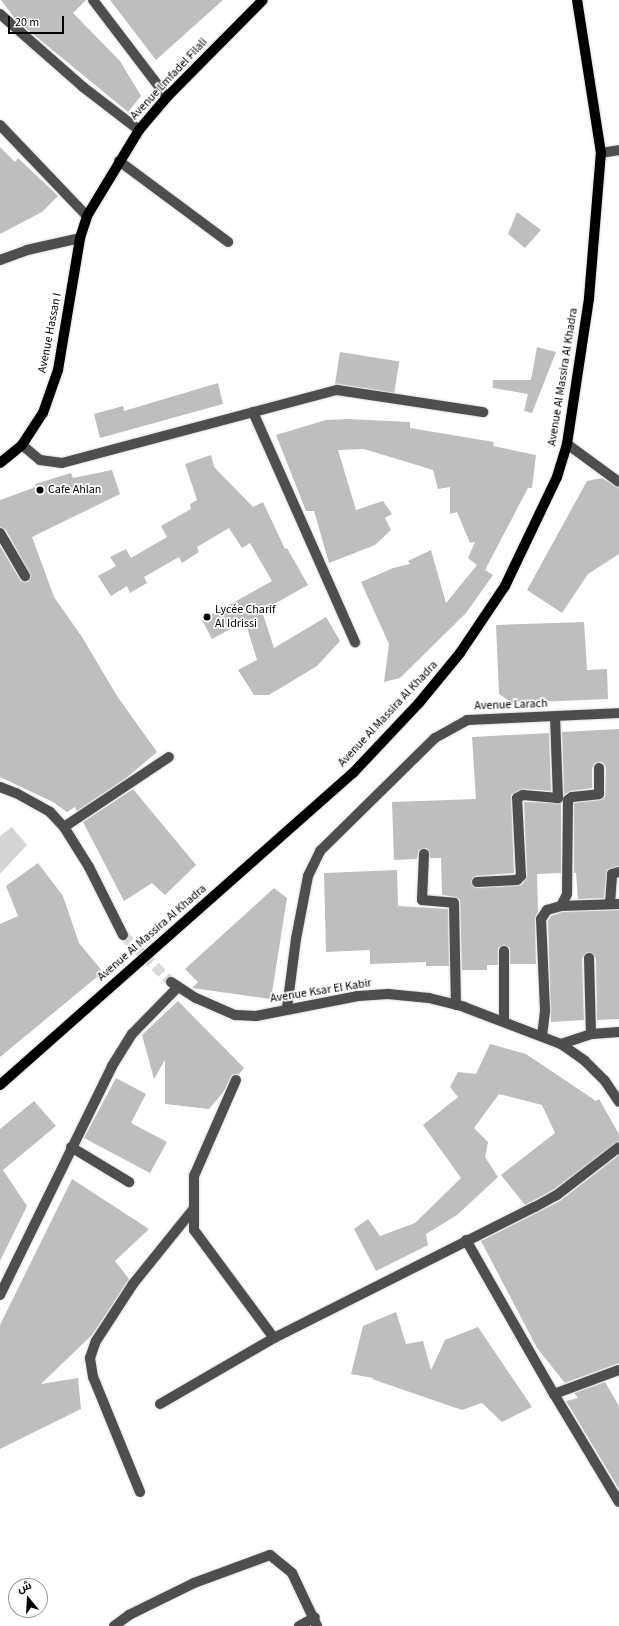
<!DOCTYPE html>
<meta charset="utf-8">
<style>
body{margin:0}
#map{position:relative;width:619px;height:1626px;overflow:hidden;background:#fff;font-family:"Source Sans 3",Cairo,sans-serif}
div>[style]{position:absolute}
.green>*{inset:0;background:#d5d5d5}
.building>*{inset:0;background:#bebebe;transform-origin:0 0}
.minor-tunnel>*{height:10px;margin-top:-5px;transform-origin:0;background:repeating-linear-gradient(90deg,#d9d9d9 0 10px,transparent 0 15px)}
.roads{filter:drop-shadow(0 0 1px #dbdbdb) drop-shadow(0 0 1px #dbdbdb)}
.minor>*{height:10px;margin:-5px;padding:0 5px;transform-origin:5px;border-radius:5px;background:#4e4e4e}
.major>*{height:10px;margin:-5px;padding:0 5px;transform-origin:5px;border-radius:5px;background:#000}
.dots>*{width:11px;height:11px;translate:-50% -50%;box-sizing:border-box;border:2px solid #fff;border-radius:50%}
span{translate:-50% -50%;white-space:nowrap;text-align:center;line-height:1.15;-webkit-text-stroke:3.5px #fff;paint-order:stroke}
.street-label{font-size:12px;color:#000}
.poi-label{font-size:12px;color:#000}
.left{translate:0 -50%;text-align:left}
.north{position:absolute;left:8px;top:1578px;width:40px;height:40px;box-sizing:border-box;background:#fff;border:1px solid #999;border-radius:50%;rotate:342deg;font-size:11px;font-weight:700;line-height:16px;text-align:center;color:#000}
.north::after{content:'';display:block;margin:auto;width:14px;height:18px;background:#000;clip-path:polygon(50% 0,100% 100%,50% 72%,0 100%)}
.scale{position:absolute;left:8px;top:16px;width:56px;height:18px;box-sizing:border-box;border:2px solid #000;border-top:0;padding-left:5px;font-size:12px;line-height:14px;white-space:nowrap;color:#000;-webkit-text-stroke:3px #fff;paint-order:stroke}
</style>
<div id="map">
<div class="green">
<i style="clip-path:polygon(12px 827px,27px 845px,0 874px,0 836px)"></i>
</div>
<div class="building">
<i style="clip-path:polygon(1px 0,86px 0,73px 13px,120px 61px,141px 96px,128px 112px,16px 20px)"></i>
<i style="clip-path:polygon(110px 0,223px 0,156px 60px)"></i>
<i style="clip-path:polygon(0 147px,15px 162px,18px 158px,58px 196px,42px 212px,0 234px)"></i>
<i style="clip-path:polygon(517px 212px,541px 230px,525px 248px,508px 234px)"></i>
<i style="clip-path:polygon(537px 347px,556px 352px,532px 413px,524px 411px,528px 394px,493px 388px,493px 380px,531px 380px)"></i>
<i style="left:340px;top:352px;width:60px;height:32px;rotate:9deg"></i>
<i style="clip-path:polygon(218px 383px,223px 404px,100px 438px,94px 414px,123px 406px,124px 411px)"></i>
<i style="clip-path:polygon(348px 419px,410px 422px,410px 428px,494px 442px,493px 446px,536px 455px,532px 488px,528px 488px,485px 570px,493px 575px,466px 613px,400px 678px,384px 682px,389px 644px,361px 582px,393px 568px,410px 564px,408px 561px,431px 550px,446px 603px,477px 565px,468px 558px,475px 542px,470px 543px,457px 512px,450px 514px,450px 487px,438px 489px,433px 470px,364px 449px,338px 450px,356px 510px,383px 501px,392px 514px,385px 518px,391px 530px,375px 545px,329px 563px,314px 511px,306px 511px,276px 435px,326px 420px)"></i>
<i style="clip-path:polygon(211px 455px,214px 467px,253px 507px,263px 502px,285px 549px,287px 548px,308px 585px,262px 611px,274px 648px,326px 617px,340px 641px,317px 666px,269px 695px,254px 695px,238px 670px,257px 660px,245px 621px,212px 639px,202px 620px,272px 581px,250px 543px,242px 548px,229px 528px,197px 547px,199px 552px,182px 563px,179px 557px,144px 577px,147px 583px,130px 593px,127px 586px,111px 596px,98px 576px,116px 566px,110px 557px,126px 549px,131px 558px,167px 537px,161px 526px,191px 509px,190px 504px,197px 500px,185px 464px)"></i>
<i style="clip-path:polygon(112px 470px,120px 494px,32px 537px,54px 597px,82px 637px,117px 696px,157px 752px,125px 779px,77px 811px,75px 807px,67px 812px,53px 802px,0 777px,0 546px,21px 581px,28px 582px,31px 576px,6px 530px,0 527px,0 500px,36px 487px,35px 484px,71px 473px,73px 478px)"></i>
<i style="clip-path:polygon(602px 478px,619px 488px,619px 554px,588px 574px,562px 613px,527px 590px,587px 481px)"></i>
<i style="clip-path:polygon(584px 622px,587px 670px,607px 669px,608px 699px,512px 703px,499px 694px,496px 625px)"></i>
<i style="clip-path:polygon(619px 729px,619px 866px,607px 870px,604px 898px,578px 899px,576px 873px,574px 873px,574px 803px,600px 800px,605px 797px,606px 768px,602px 762px,595px 763px,592px 768px,592px 788px,571px 791px,564px 795px,562px 732px)"></i>
<i style="clip-path:polygon(549px 733px,551px 791px,523px 789px,511px 795px,514px 873px,476px 876px,471px 882px,477px 888px,522px 885px,527px 876px,524px 802px,561px 803px,561px 873px,537px 874px,538px 912px,535px 919px,536px 964px,510px 964px,510px 948px,504px 945px,498px 948px,498px 965px,487px 965px,487px 970px,462px 970px,460px 900px,455px 897px,442px 895px,441px 858px,430px 858px,427px 848px,419px 850px,417px 859px,394px 860px,392px 802px,476px 799px,472px 737px)"></i>
<i style="clip-path:polygon(133px 789px,196px 865px,165px 895px,152px 883px,124px 901px,83px 822px)"></i>
<i style="clip-path:polygon(38px 863px,63px 896px,79px 943px,103px 972px,0 1057px,0 924px,18px 916px,6px 886px)"></i>
<i style="clip-path:polygon(397px 870px,398px 906px,448px 909px,449px 966px,426px 966px,426px 962px,370px 964px,370px 950px,326px 952px,324px 873px)"></i>
<i style="clip-path:polygon(274px 888px,287px 898px,271px 999px,192px 988px,198px 982px,185px 969px)"></i>
<i style="clip-path:polygon(619px 910px,619px 1019px,597px 1020px,596px 958px,588px 952px,582px 958px,584px 1020px,551px 1022px,548px 921px,551px 916px,562px 912px)"></i>
<i style="clip-path:polygon(178px 1001px,244px 1068px,239px 1074px,232px 1075px,224px 1091px,209px 1109px,165px 1104px,165px 1060px,154px 1079px,142px 1035px)"></i>
<i style="clip-path:polygon(490px 1044px,526px 1054px,596px 1101px,599px 1099px,619px 1134px,619px 1141px,553px 1190px,525px 1205px,501px 1175px,555px 1133px,542px 1105px,499px 1094px,474px 1128px,488px 1142px,485px 1157px,498px 1177px,457px 1215px,426px 1234px,428px 1245px,376px 1271px,354px 1229px,368px 1219px,380px 1236px,415px 1223px,461px 1178px,423px 1125px,458px 1097px,450px 1087px,458px 1072px,476px 1074px)"></i>
<i style="clip-path:polygon(116px 1078px,146px 1094px,131px 1123px,167px 1142px,150px 1173px,84px 1138px)"></i>
<i style="clip-path:polygon(34px 1101px,56px 1126px,3px 1170px,27px 1206px,0 1261px,0 1129px)"></i>
<i style="clip-path:polygon(619px 1155px,619px 1363px,565px 1383px,537px 1348px,481px 1241px,560px 1201px)"></i>
<i style="clip-path:polygon(72px 1179px,149px 1229px,115px 1261px,129px 1279px,93px 1334px,41px 1384px,78px 1378px,81px 1409px,0 1449px,0 1325px)"></i>
<i style="clip-path:polygon(396px 1312px,406px 1344px,423px 1341px,431px 1370px,445px 1340px,478px 1327px,532px 1407px,502px 1422px,482px 1403px,462px 1410px,372px 1379px,373px 1378px,351px 1374px,363px 1326px)"></i>
<i style="clip-path:polygon(605px 1382px,619px 1406px,619px 1489px,566px 1401px,578px 1398px,574px 1393px)"></i>
</div>
<div class="minor-tunnel">
<i style="left:123px;top:935px;width:67px;rotate:44.4deg"></i>
</div>
<div class="roads">
<div class="minor">
<i style="left:93px;top:0;width:122px;rotate:52.7deg"></i>
<i style="left:0;top:14px;width:111px;rotate:41.3deg"></i>
<i style="left:83px;top:87px;width:71px;rotate:37.5deg"></i>
<i style="left:0;top:125px;width:126px;rotate:46.3deg"></i>
<i style="left:601px;top:153px;width:18px;rotate:-9deg"></i>
<i style="left:119px;top:161px;width:136px;rotate:36.6deg"></i>
<i style="left:0;top:260px;width:29px;rotate:-20deg"></i>
<i style="left:27px;top:250px;width:54px;rotate:-12.8deg"></i>
<i style="left:253px;top:412px;width:252px;rotate:66.1deg"></i>
<i style="left:567px;top:444px;width:64px;rotate:36.2deg"></i>
<i style="left:22px;top:445px;width:23px;rotate:40deg"></i>
<i style="left:40px;top:460px;width:22px;rotate:8deg"></i>
<i style="left:62px;top:463px;width:285px;rotate:-14.9deg"></i>
<i style="left:337px;top:390px;width:148px;rotate:8.6deg"></i>
<i style="left:0;top:533px;width:50px;rotate:59.8deg"></i>
<i style="left:0;top:787px;width:17px;rotate:21deg"></i>
<i style="left:16px;top:793px;width:39px;rotate:29deg"></i>
<i style="left:50px;top:812px;width:21px;rotate:47deg"></i>
<i style="left:64px;top:827px;width:47px;rotate:58deg"></i>
<i style="left:89px;top:867px;width:76px;rotate:63.4deg"></i>
<i style="left:64px;top:827px;width:126px;rotate:-33.7deg"></i>
<i style="left:424px;top:854px;width:46px;rotate:92.5deg"></i>
<i style="left:422px;top:900px;width:32px;rotate:5deg"></i>
<i style="left:454px;top:903px;width:102px;rotate:88.9deg"></i>
<i style="left:477px;top:882px;width:40px;rotate:-2.9deg"></i>
<i style="left:517px;top:880px;width:6px;rotate:-45deg"></i>
<i style="left:521px;top:876px;width:78px;rotate:-92.9deg"></i>
<i style="left:517px;top:798px;width:7px;rotate:-27deg"></i>
<i style="left:523px;top:795px;width:35px;rotate:5deg"></i>
<i style="left:558px;top:798px;width:81px;rotate:-92.1deg"></i>
<i style="left:610px;top:904px;width:30px;rotate:-86deg"></i>
<i style="left:612px;top:874px;width:7px;rotate:-16deg"></i>
<i style="left:561px;top:906px;width:58px;rotate:-2deg"></i>
<i style="left:504px;top:951px;width:69px;rotate:90deg"></i>
<i style="left:589px;top:958px;width:76px;rotate:88.5deg"></i>
<i style="left:171px;top:982px;width:30px;rotate:33deg"></i>
<i style="left:196px;top:998px;width:43px;rotate:23.6deg"></i>
<i style="left:235px;top:1015px;width:21px;rotate:3deg"></i>
<i style="left:256px;top:1016px;width:104px;rotate:-11.1deg"></i>
<i style="left:358px;top:996px;width:30px;rotate:-4deg"></i>
<i style="left:388px;top:994px;width:41px;rotate:5.6deg"></i>
<i style="left:429px;top:998px;width:36px;rotate:14deg"></i>
<i style="left:464px;top:1007px;width:104px;rotate:20.9deg"></i>
<i style="left:561px;top:1044px;width:29px;rotate:35deg"></i>
<i style="left:585px;top:1061px;width:28px;rotate:45deg"></i>
<i style="left:605px;top:1081px;width:25px;rotate:56deg"></i>
<i style="left:287px;top:1008px;width:70px;rotate:-82.6deg"></i>
<i style="left:296px;top:939px;width:64px;rotate:-79.2deg"></i>
<i style="left:308px;top:876px;width:28px;rotate:-64deg"></i>
<i style="left:320px;top:851px;width:161px;rotate:-44.5deg"></i>
<i style="left:435px;top:738px;width:37px;rotate:-29deg"></i>
<i style="left:467px;top:720px;width:152px;rotate:-2.6deg"></i>
<i style="left:542px;top:1036px;width:26px;rotate:-83deg"></i>
<i style="left:545px;top:1010px;width:91px;rotate:-92.5deg"></i>
<i style="left:541px;top:919px;width:11px;rotate:-56deg"></i>
<i style="left:547px;top:910px;width:15px;rotate:-16deg"></i>
<i style="left:561px;top:906px;width:13px;rotate:-63deg"></i>
<i style="left:567px;top:894px;width:94px;rotate:-89.4deg"></i>
<i style="left:568px;top:800px;width:5px;rotate:-37deg"></i>
<i style="left:572px;top:797px;width:27px;rotate:-6deg"></i>
<i style="left:599px;top:794px;width:26px;rotate:-90deg"></i>
<i style="left:561px;top:1044px;width:32px;rotate:-18deg"></i>
<i style="left:591px;top:1034px;width:28px;rotate:-4deg"></i>
<i style="left:236px;top:1080px;width:105px;rotate:113.6deg"></i>
<i style="left:194px;top:1176px;width:54px;rotate:90deg"></i>
<i style="left:194px;top:1230px;width:134px;rotate:53.5deg"></i>
<i style="left:71px;top:1147px;width:68px;rotate:31.1deg"></i>
<i style="left:466px;top:1240px;width:177px;rotate:60.3deg"></i>
<i style="left:554px;top:1394px;width:126px;rotate:59deg"></i>
<i style="left:0;top:1295px;width:255px;rotate:-63.9deg"></i>
<i style="left:112px;top:1066px;width:38px;rotate:-58deg"></i>
<i style="left:132px;top:1034px;width:66px;rotate:-45.6deg"></i>
<i style="left:554px;top:1394px;width:69px;rotate:-20.3deg"></i>
<i style="left:160px;top:1404px;width:132px;rotate:-30.1deg"></i>
<i style="left:274px;top:1338px;width:292px;rotate:-26.7deg"></i>
<i style="left:535px;top:1207px;width:25px;rotate:-29deg"></i>
<i style="left:557px;top:1195px;width:78px;rotate:-37.7deg"></i>
<i style="left:140px;top:1492px;width:124px;rotate:-112.2deg"></i>
<i style="left:93px;top:1377px;width:19px;rotate:-99deg"></i>
<i style="left:90px;top:1358px;width:18px;rotate:-71deg"></i>
<i style="left:96px;top:1341px;width:68px;rotate:-57deg"></i>
<i style="left:133px;top:1284px;width:94px;rotate:-51.1deg"></i>
<i style="left:114px;top:1626px;width:19px;rotate:-36deg"></i>
<i style="left:129px;top:1615px;width:72px;rotate:-26.2deg"></i>
<i style="left:194px;top:1583px;width:81px;rotate:-20.2deg"></i>
<i style="left:270px;top:1555px;width:28px;rotate:39deg"></i>
<i style="left:292px;top:1573px;width:59px;rotate:64.7deg"></i>
<i style="left:299px;top:1626px;width:18px;rotate:-29deg"></i>
</div>
<div class="major">
<i style="left:0;top:463px;width:28px;rotate:-39deg"></i>
<i style="left:22px;top:445px;width:38px;rotate:-57deg"></i>
<i style="left:43px;top:413px;width:46px;rotate:-70.8deg"></i>
<i style="left:58px;top:370px;width:134px;rotate:-80.5deg"></i>
<i style="left:80px;top:238px;width:23px;rotate:-72deg"></i>
<i style="left:87px;top:216px;width:100px;rotate:-58.8deg"></i>
<i style="left:139px;top:130px;width:43px;rotate:-49.7deg"></i>
<i style="left:167px;top:97px;width:136px;rotate:-45.3deg"></i>
<i style="left:0;top:1085px;width:471px;rotate:-41.5deg"></i>
<i style="left:353px;top:773px;width:96px;rotate:-46.7deg"></i>
<i style="left:419px;top:703px;width:65px;rotate:-50.6deg"></i>
<i style="left:460px;top:653px;width:81px;rotate:-56.1deg"></i>
<i style="left:505px;top:586px;width:121px;rotate:-64.5deg"></i>
<i style="left:557px;top:477px;width:34px;rotate:-73deg"></i>
<i style="left:567px;top:444px;width:148px;rotate:-81.4deg"></i>
<i style="left:589px;top:298px;width:145px;rotate:-85.3deg"></i>
<i style="left:601px;top:153px;width:155px;rotate:-98.9deg"></i>
</div>
</div>
<div class="dots">
<i style="left:40px;top:490px;background:#000"></i>
<i style="left:207px;top:617px;background:#000"></i>
</div>
<div class="street-label">
<span style="left:169px;top:79px;rotate:-47deg">Avenue Lmfadel Filali</span>
<span style="left:50px;top:333px;rotate:-79deg">Avenue Hassan I</span>
<span style="left:563px;top:377px;rotate:-81deg">Avenue Al Massira Al Khadra</span>
<span style="left:511px;top:705px;rotate:-2deg">Avenue Larach</span>
<span style="left:388px;top:714px;rotate:-47deg">Avenue Al Massira Al Khadra</span>
<span style="left:152px;top:933px;rotate:-41deg">Avenue Al Massira Al Khadra</span>
<span style="left:321px;top:991px;rotate:-9deg">Avenue Ksar El Kabir</span>
</div>
<div class="poi-label">
<span class="left" style="left:48px;top:490px">Cafe Ahlan</span>
<span class="left" style="left:215px;top:617px">Lycée Charif<br>Al Idrissi</span>
</div>
<div class="north">ش</div>
<div class="scale">20 m</div>
</div>
